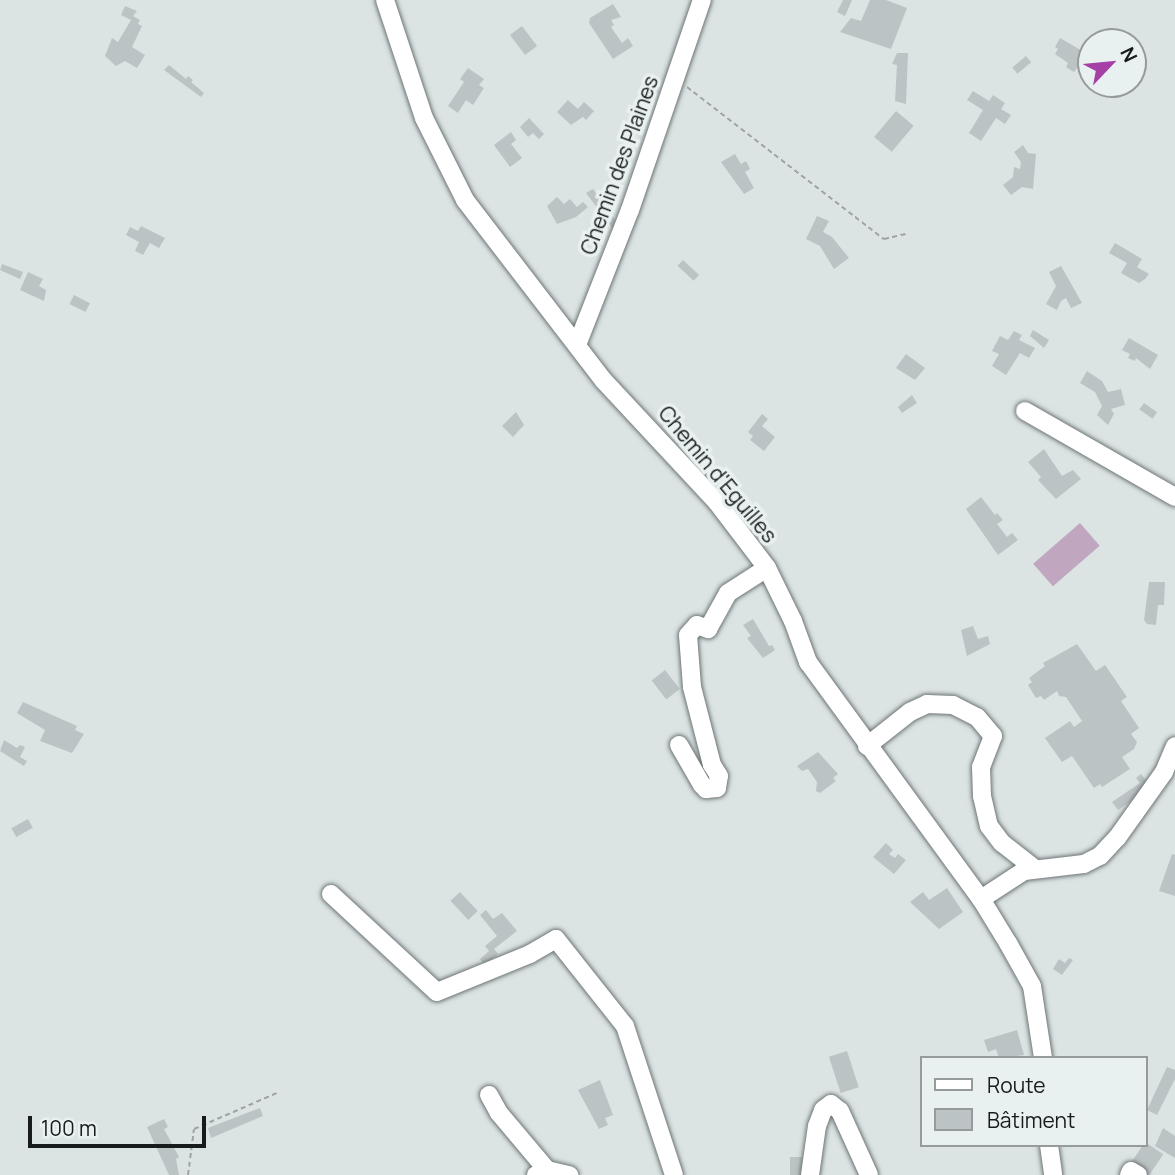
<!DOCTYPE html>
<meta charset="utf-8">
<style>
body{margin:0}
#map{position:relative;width:1175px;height:1175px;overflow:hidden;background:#dbe3e3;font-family:Manrope,sans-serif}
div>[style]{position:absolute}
.green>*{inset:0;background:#c0a6bf;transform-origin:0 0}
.building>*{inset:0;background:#bcc3c4;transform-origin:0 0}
.path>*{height:2px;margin-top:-1px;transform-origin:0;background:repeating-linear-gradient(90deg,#9ea4a4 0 5px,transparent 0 8.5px)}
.roads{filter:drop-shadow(0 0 2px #6e7576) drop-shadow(0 0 2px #6e7576)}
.minor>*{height:18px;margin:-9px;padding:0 9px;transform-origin:9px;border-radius:9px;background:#fff}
span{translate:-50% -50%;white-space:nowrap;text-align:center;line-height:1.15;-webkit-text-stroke:7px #e8f0f0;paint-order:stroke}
.street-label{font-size:21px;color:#181b1b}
.legend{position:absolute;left:920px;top:1056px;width:228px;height:91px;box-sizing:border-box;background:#e8f0f0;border:2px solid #959b9b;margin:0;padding:9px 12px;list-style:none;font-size:21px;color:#181b1b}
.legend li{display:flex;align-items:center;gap:14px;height:35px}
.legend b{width:35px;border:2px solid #959b9b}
.north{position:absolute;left:1077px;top:28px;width:70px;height:70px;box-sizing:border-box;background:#e8f0f0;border:2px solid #959b9b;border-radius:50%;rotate:64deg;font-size:19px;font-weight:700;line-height:28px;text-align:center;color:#181b1b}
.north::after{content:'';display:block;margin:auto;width:24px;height:32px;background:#a440a6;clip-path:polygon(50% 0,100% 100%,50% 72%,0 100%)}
.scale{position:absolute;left:28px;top:1116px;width:178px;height:32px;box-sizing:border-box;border:4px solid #181b1b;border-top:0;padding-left:9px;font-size:21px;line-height:24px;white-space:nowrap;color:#181b1b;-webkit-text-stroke:5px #e8f0f0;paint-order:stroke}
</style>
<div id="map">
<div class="green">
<i style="left:1080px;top:523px;width:30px;height:62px;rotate:49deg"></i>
</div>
<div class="building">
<i style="clip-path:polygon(843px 0,852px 0,845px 16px,837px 12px)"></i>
<i style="clip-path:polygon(870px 0,886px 0,907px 8px,891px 49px,840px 32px,851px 18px,861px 21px)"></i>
<i style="clip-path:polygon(613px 4px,621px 17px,611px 20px,614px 25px,611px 27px,622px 43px,628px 38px,633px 46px,613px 59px,589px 23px,590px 18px)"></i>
<i style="clip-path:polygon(125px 6px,137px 11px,133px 16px,140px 20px,138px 24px,142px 26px,132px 47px,145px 55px,137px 68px,125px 61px,116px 66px,105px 56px,112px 38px,118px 42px,131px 20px,121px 15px)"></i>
<i style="left:522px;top:26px;width:25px;height:15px;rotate:53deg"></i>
<i style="clip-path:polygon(1060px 38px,1091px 56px,1082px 71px,1077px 68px,1074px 72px,1066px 67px,1068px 63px,1055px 54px,1058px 49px,1055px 47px)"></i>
<i style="clip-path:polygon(897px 53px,908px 53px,906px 104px,895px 101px,897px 65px,892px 64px)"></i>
<i style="left:1026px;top:56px;width:8px;height:18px;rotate:50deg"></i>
<i style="clip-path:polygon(169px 65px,186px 79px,188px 76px,193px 80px,191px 82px,204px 93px,201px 97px,164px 70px)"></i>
<i style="clip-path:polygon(468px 68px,484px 79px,479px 85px,484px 88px,473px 105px,466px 100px,458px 113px,448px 106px,464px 82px,460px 79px)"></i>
<i style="clip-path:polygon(973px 91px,989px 101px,993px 95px,1005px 103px,1001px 109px,1011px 115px,1005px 124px,996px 118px,981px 141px,969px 133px,983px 110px,967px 100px)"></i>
<i style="clip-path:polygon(568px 100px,578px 109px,584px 102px,594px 111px,586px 120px,583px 117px,571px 125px,557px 112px)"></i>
<i style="left:896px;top:111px;width:23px;height:34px;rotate:40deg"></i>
<i style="clip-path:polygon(529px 118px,544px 134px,539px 139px,533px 133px,528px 137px,520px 127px)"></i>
<i style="clip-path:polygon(511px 132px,516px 140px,511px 144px,522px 158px,510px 167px,494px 145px)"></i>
<i style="clip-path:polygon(1023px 145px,1028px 153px,1036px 154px,1033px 189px,1022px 187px,1011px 195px,1003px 185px,1013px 177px,1014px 167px,1020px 169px,1021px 162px,1014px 152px)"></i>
<i style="clip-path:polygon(735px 154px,741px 164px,746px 161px,750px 169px,745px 172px,754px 188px,744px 194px,721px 162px)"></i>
<i style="clip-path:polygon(593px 189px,618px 224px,616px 233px,586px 193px)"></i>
<i style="clip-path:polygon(557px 197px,564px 204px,570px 199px,577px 207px,583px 202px,588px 207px,576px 217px,557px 224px,547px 206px)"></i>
<i style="clip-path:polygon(817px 216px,829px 221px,823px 232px,832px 237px,849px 258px,834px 269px,820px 246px,806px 239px)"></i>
<i style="clip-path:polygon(141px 226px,165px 238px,159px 248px,150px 243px,143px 255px,135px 251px,139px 242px,126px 235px,130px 227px,138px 231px)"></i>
<i style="clip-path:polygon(1115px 243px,1142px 259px,1137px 267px,1149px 274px,1145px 279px,1139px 283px,1121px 273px,1127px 263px,1109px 253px)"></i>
<i style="left:683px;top:260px;width:22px;height:8px;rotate:43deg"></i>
<i style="clip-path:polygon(2px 264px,23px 272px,20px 279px,0 270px)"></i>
<i style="clip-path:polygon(1061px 266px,1082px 303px,1071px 308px,1066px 298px,1061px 301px,1057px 310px,1046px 304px,1056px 286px,1049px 272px)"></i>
<i style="clip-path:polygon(28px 272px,43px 279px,39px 286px,46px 290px,44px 301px,20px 290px)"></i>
<i style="left:74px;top:295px;width:18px;height:10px;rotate:27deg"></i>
<i style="clip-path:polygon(1033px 330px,1049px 340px,1044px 348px,1030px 336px)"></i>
<i style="clip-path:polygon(1014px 331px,1022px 335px,1019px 340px,1035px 348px,1029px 358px,1020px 353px,1006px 375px,992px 366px,999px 354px,992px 351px,1000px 336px,1008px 340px)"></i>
<i style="clip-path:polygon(1129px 338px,1158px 355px,1150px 369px,1136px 358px,1135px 361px,1128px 358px,1130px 354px,1122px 350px)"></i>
<i style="clip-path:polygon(906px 354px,925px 368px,915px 380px,896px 368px)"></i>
<i style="clip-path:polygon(1087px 371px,1102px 381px,1108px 392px,1121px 389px,1125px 405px,1111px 409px,1114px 414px,1108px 425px,1097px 415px,1102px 406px,1095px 392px,1080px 383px)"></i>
<i style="clip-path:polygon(912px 395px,917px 403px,902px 413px,898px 407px)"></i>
<i style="left:1144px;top:403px;width:16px;height:8px;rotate:35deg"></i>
<i style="clip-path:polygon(516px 412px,524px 425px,513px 437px,502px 426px)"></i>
<i style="clip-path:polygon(762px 414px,768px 419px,762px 426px,775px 437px,764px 451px,750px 440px,753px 436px,748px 432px)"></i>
<i style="clip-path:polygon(1044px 449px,1062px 476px,1073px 470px,1081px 479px,1056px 499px,1038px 480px,1041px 477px,1028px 462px)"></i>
<i style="clip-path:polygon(981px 497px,995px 515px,997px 513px,1003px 520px,997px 524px,1007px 537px,1012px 533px,1018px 540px,998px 555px,966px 509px)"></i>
<i style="clip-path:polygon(1149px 582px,1165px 582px,1164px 605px,1158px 605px,1156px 625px,1147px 624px,1144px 620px)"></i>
<i style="clip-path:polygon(753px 619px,769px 646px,772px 645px,775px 650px,763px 658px,747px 638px,751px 636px,743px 625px)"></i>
<i style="clip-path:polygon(973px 626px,978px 639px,988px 636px,990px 644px,967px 656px,961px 630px)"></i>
<i style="clip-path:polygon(1077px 644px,1096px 671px,1105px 665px,1127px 697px,1121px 701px,1139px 728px,1131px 734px,1137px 742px,1134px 749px,1122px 757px,1130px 769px,1102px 787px,1100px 784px,1094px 788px,1072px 756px,1062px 762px,1045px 738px,1070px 721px,1074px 727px,1082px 721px,1066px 697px,1059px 696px,1057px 691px,1044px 700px,1041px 696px,1036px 698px,1028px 685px,1032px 682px,1029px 678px,1045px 666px,1043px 663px)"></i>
<i style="left:665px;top:670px;width:24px;height:17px;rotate:52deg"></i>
<i style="clip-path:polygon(23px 702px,77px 726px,75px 730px,84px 734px,72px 753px,40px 741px,45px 730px,17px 713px)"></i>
<i style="clip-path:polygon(4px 740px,17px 748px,20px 745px,25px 747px,20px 757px,27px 761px,24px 766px,0 751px)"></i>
<i style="clip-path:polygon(818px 752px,838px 774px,833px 778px,836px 781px,820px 793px,816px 791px,817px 782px,808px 769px,802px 771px,797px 766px)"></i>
<i style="clip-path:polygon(1141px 774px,1149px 785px,1143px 793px,1118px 810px,1112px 802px,1140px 783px,1136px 778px)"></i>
<i style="left:28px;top:819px;width:10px;height:19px;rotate:61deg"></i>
<i style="clip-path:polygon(886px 843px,893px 850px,889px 854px,895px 858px,898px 854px,906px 860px,894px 874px,873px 857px)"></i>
<i style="clip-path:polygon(1172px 854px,1175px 855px,1175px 896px,1159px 891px)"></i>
<i style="clip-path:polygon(947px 888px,963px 912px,939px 929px,910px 902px,923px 892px,929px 900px)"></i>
<i style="left:460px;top:892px;width:26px;height:13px;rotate:47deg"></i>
<i style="clip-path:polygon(486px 910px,493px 919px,502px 913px,517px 931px,494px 949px,498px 954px,485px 965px,480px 959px,489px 951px,485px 946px,497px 936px,480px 915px)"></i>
<i style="clip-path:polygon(1069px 958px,1073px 960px,1062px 975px,1053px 969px,1059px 959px,1065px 963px)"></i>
<i style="clip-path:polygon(1017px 1030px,1024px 1055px,999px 1058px,996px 1049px,988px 1052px,984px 1040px)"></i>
<i style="left:847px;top:1051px;width:38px;height:19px;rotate:72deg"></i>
<i style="clip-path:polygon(1167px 1067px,1175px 1070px,1175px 1079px,1157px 1115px,1147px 1110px)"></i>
<i style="clip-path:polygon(600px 1080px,613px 1115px,605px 1118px,608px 1125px,599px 1129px,578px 1090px)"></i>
<i style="clip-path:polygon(260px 1108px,263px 1116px,211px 1138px,208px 1128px)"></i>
<i style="clip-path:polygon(164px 1119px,168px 1127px,164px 1129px,179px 1157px,176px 1159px,179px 1175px,169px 1175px,147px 1127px)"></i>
<i style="clip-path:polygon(1163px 1128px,1175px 1136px,1175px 1158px,1155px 1146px)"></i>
<i style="left:1145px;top:1142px;width:22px;height:25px;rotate:34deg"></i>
<i style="left:790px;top:1157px;width:12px;height:18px"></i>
</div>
<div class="path">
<i style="left:687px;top:87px;width:249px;rotate:37.7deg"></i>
<i style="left:884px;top:239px;width:23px;rotate:-13deg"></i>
<i style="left:188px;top:1175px;width:46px;rotate:-82.6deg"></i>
<i style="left:194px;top:1129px;width:93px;rotate:-23.5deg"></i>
</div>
<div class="roads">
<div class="minor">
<i style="left:385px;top:0;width:124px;rotate:71.7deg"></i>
<i style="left:424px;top:118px;width:92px;rotate:63.4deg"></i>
<i style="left:465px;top:200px;width:228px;rotate:52.5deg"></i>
<i style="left:604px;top:381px;width:164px;rotate:47deg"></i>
<i style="left:716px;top:501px;width:84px;rotate:52.7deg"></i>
<i style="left:767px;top:568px;width:59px;rotate:63.9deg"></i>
<i style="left:793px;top:621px;width:44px;rotate:69.9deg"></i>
<i style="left:808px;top:662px;width:293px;rotate:53.9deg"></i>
<i style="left:981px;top:899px;width:52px;rotate:58.5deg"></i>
<i style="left:1008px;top:943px;width:49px;rotate:60.8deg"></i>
<i style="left:1032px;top:986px;width:73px;rotate:81.3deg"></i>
<i style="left:577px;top:345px;width:145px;rotate:-68.6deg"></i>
<i style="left:630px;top:210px;width:222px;rotate:-71.1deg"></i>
<i style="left:1025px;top:411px;width:173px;rotate:29.8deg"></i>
<i style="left:679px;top:745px;width:46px;rotate:60.1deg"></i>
<i style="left:702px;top:785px;width:6px;rotate:45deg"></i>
<i style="left:706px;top:789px;width:11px;rotate:-5deg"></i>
<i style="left:717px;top:788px;width:12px;rotate:-81deg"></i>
<i style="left:719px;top:776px;width:13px;rotate:-122deg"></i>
<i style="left:712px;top:765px;width:81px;rotate:-104.4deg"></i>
<i style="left:692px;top:687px;width:52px;rotate:-94.4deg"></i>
<i style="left:688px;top:635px;width:13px;rotate:-48deg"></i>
<i style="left:697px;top:625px;width:12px;rotate:20deg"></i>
<i style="left:708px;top:629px;width:41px;rotate:-60.9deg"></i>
<i style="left:728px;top:593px;width:46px;rotate:-32.7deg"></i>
<i style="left:867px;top:746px;width:55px;rotate:-38.3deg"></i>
<i style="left:910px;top:712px;width:19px;rotate:-25deg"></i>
<i style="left:927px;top:704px;width:26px;rotate:2deg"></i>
<i style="left:953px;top:705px;width:27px;rotate:27deg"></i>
<i style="left:977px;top:717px;width:25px;rotate:50deg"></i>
<i style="left:993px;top:736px;width:33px;rotate:111deg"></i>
<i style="left:981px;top:767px;width:29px;rotate:88deg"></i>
<i style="left:982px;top:796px;width:31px;rotate:77deg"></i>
<i style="left:989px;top:826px;width:21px;rotate:53deg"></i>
<i style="left:1002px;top:843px;width:41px;rotate:38deg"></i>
<i style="left:331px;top:894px;width:144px;rotate:42.8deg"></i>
<i style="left:437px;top:992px;width:100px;rotate:-22.2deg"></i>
<i style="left:530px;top:954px;width:30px;rotate:-30deg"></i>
<i style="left:556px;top:939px;width:111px;rotate:51.6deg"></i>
<i style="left:625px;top:1026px;width:157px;rotate:71.8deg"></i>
<i style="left:981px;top:899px;width:51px;rotate:-33.1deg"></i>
<i style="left:1024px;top:871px;width:60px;rotate:-6.7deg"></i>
<i style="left:1084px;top:864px;width:18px;rotate:-27deg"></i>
<i style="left:1100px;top:856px;width:25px;rotate:-47deg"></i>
<i style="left:1117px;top:838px;width:81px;rotate:-54.5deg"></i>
<i style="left:1164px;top:772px;width:28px;rotate:-67deg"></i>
<i style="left:489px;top:1095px;width:21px;rotate:61deg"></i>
<i style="left:499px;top:1113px;width:75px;rotate:49.9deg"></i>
<i style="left:1049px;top:1145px;width:30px;rotate:82deg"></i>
<i style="left:536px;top:1175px;width:12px;rotate:-24deg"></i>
<i style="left:547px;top:1170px;width:23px;rotate:13deg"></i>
<i style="left:810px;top:1175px;width:49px;rotate:-81.9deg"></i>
<i style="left:817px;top:1126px;width:17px;rotate:-69deg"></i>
<i style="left:823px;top:1110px;width:10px;rotate:-37deg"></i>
<i style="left:831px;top:1104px;width:11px;rotate:38deg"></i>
<i style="left:840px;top:1111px;width:70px;rotate:65.6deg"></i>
<i style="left:1129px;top:1175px;width:4px;rotate:-63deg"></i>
<i style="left:1131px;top:1171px;width:8px;rotate:30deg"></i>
</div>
</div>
<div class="street-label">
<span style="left:619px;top:165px;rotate:-70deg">Chemin des Plaines</span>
<span style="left:718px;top:474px;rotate:50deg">Chemin d'Eguilles</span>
</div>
<ul class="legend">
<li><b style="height:9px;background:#fff"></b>Route</li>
<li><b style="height:19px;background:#bcc3c4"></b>Bâtiment</li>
</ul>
<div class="north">N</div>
<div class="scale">100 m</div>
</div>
